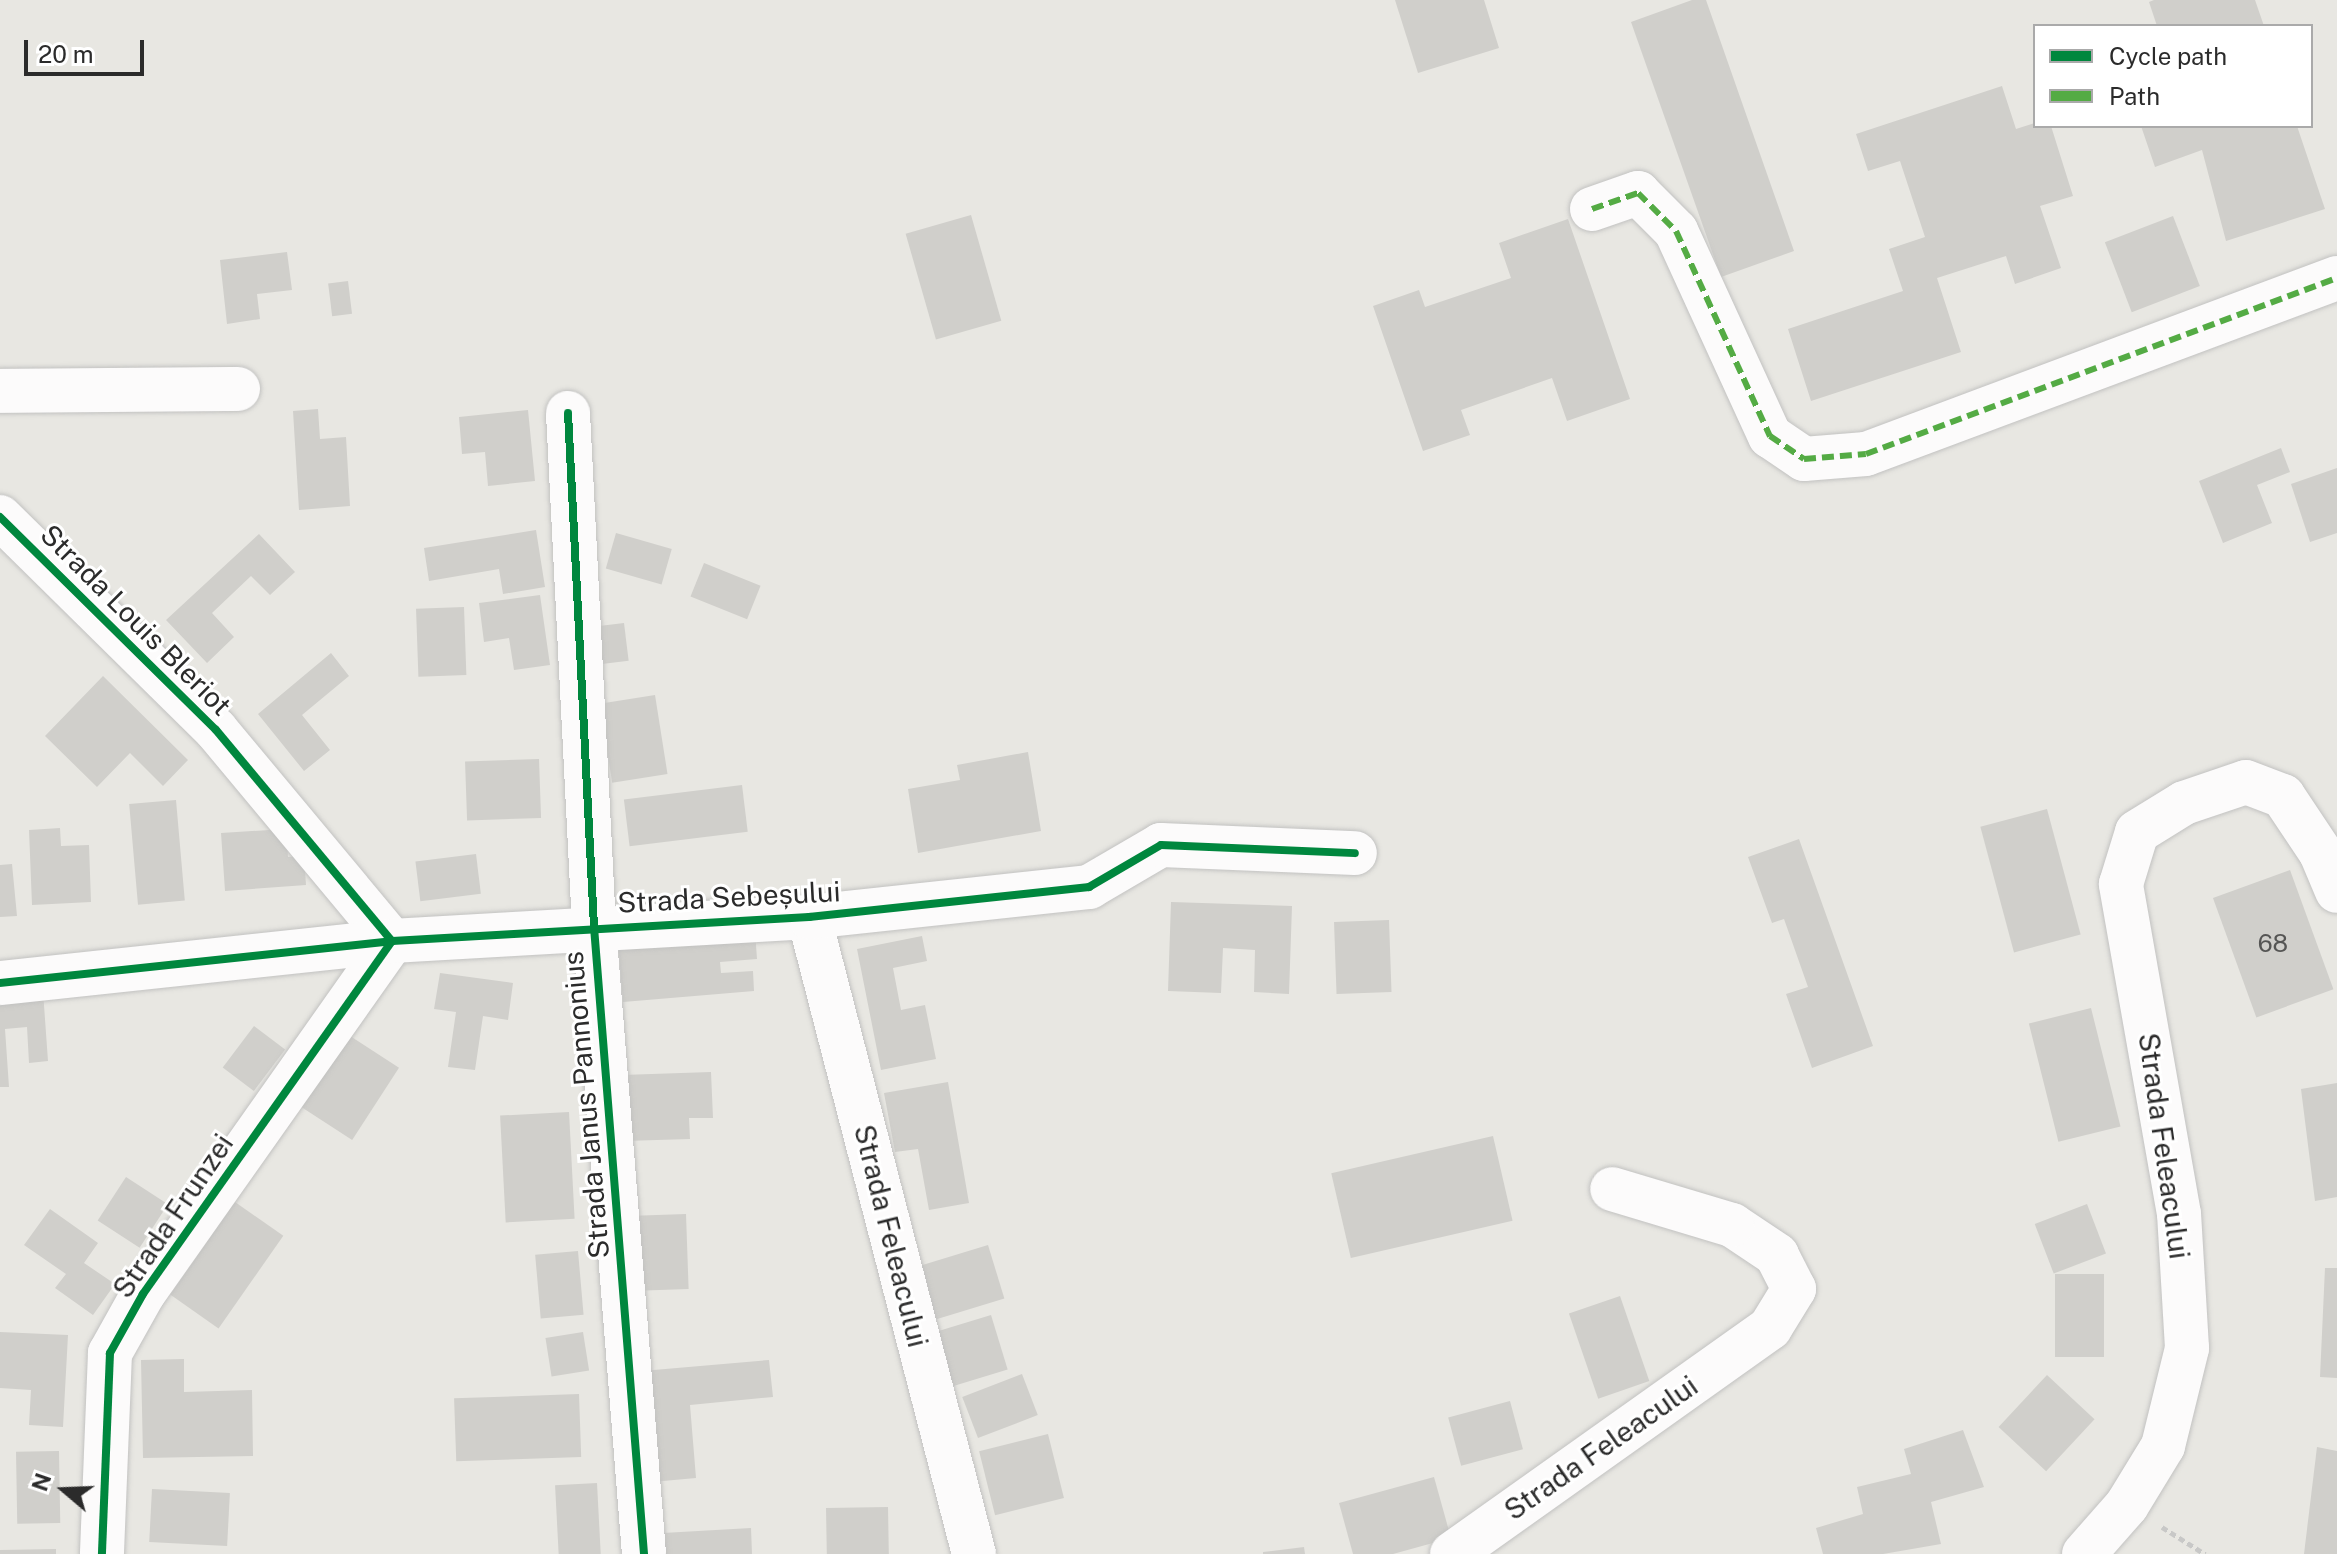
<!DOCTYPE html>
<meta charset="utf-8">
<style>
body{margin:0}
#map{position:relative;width:2337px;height:1554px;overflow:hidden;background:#e8e7e2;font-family:"Public Sans",sans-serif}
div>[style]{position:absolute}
.building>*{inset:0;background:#d0cfcb;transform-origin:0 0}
.path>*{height:5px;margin-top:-2.5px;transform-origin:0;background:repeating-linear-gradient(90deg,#c8c8c7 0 6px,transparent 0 10px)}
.roads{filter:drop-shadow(0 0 2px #c2c2c1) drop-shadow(0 0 2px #c2c2c1)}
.street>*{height:44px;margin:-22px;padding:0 22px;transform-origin:22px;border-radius:22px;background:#fcfbfb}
.quiet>*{height:6px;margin-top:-3px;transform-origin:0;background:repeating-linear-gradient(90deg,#54ab44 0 12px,transparent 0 18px)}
.cycleway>*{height:8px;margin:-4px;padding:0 4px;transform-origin:4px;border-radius:4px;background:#00873e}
span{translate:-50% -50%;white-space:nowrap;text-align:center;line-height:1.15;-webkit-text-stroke:6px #fff;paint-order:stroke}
.number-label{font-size:24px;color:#555554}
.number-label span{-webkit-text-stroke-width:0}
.street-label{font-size:28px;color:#2b2b2b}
.legend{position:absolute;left:2033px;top:24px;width:280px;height:104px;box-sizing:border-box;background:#fff;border:2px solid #aaa;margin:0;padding:10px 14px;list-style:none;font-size:24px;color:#2b2b2b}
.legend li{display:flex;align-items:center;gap:16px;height:40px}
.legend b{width:40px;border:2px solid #aaa}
.north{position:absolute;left:24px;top:1450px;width:80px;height:80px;-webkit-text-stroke:6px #fff;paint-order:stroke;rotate:289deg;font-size:22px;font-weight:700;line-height:32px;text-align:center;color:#2b2b2b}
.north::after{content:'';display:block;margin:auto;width:28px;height:36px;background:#2b2b2b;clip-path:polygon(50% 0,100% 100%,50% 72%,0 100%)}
.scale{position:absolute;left:24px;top:40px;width:120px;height:36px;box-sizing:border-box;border:4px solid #2b2b2b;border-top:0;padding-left:10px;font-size:24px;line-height:28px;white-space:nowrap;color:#2b2b2b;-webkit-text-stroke:6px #fff;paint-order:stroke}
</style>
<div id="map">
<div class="building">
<i style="clip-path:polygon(1395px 0,1484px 0,1499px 48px,1418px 73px)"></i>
<i style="clip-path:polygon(1692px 0,1706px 0,1794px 251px,1721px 277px,1631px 22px)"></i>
<i style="clip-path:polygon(2154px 0,2255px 0,2264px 26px,2157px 26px,2149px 2px)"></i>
<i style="clip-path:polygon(2002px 86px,2016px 129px,2035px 123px,2051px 126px,2073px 196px,2040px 206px,2061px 268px,2015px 284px,2006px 256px,1937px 278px,1961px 352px,1811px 401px,1788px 329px,1903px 291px,1889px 249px,1925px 237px,1900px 161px,1868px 171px,1856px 134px)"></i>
<i style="clip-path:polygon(2141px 126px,2297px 126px,2325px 209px,2226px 241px,2202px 150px,2155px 167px)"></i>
<i style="left:971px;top:215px;width:110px;height:68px;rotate:74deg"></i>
<i style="left:2173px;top:216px;width:75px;height:73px;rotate:69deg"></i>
<i style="clip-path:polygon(1568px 219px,1630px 399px,1567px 421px,1552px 378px,1461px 410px,1470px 435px,1423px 451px,1373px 306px,1419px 290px,1425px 307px,1511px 278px,1499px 243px)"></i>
<i style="clip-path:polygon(287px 252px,292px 290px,257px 294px,260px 319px,227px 324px,220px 260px)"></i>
<i style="left:348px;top:281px;width:33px;height:20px;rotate:83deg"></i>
<i style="clip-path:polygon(318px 409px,320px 439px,346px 437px,350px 506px,299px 510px,293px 411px)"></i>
<i style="clip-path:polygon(528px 410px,535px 481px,488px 486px,485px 452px,462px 454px,459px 417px)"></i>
<i style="clip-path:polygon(2281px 448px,2290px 472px,2257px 485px,2272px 523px,2223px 543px,2199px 481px)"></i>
<i style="clip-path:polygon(2337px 468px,2337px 533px,2310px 542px,2291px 484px)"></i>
<i style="clip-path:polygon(536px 530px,545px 587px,503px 594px,499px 569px,429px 581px,424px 548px)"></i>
<i style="left:616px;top:533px;width:58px;height:37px;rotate:16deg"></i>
<i style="clip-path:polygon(259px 534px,295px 572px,270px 595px,251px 576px,212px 613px,234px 637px,207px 663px,166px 620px)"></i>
<i style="left:704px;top:563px;width:61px;height:36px;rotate:22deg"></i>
<i style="clip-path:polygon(540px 595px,550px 665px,514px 670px,509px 638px,484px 642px,479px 603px)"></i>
<i style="left:464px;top:607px;width:68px;height:48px;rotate:88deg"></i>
<i style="left:624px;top:623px;width:38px;height:27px;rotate:83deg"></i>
<i style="clip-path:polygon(331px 653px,349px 676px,302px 715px,330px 750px,304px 771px,258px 714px)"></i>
<i style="clip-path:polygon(103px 676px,188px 760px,163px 786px,130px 753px,97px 787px,45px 736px)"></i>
<i style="left:655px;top:695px;width:80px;height:56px;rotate:81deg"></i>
<i style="clip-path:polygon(1028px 752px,1041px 831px,918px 853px,908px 789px,960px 780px,957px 765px)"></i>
<i style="left:539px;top:759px;width:59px;height:74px;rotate:88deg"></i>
<i style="left:742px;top:785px;width:47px;height:119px;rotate:83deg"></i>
<i style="left:176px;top:800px;width:101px;height:47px;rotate:85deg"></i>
<i style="left:2047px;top:809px;width:130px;height:69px;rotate:75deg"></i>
<i style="clip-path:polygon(60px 828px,61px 846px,89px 845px,91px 902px,32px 905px,29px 830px)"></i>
<i style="clip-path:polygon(286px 829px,288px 857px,304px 856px,306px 885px,225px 891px,221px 833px)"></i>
<i style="clip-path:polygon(1799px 839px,1873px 1046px,1812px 1068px,1786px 994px,1808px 987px,1784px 919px,1772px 923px,1748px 857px)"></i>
<i style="left:476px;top:854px;width:40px;height:61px;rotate:83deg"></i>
<i style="clip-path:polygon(12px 864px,17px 916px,0 917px,0 865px)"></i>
<i style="left:2290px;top:870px;width:127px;height:82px;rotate:70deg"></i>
<i style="clip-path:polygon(1171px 902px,1292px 906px,1289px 994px,1254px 992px,1255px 950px,1223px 948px,1221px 993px,1168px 991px)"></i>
<i style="left:1389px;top:920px;width:72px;height:55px;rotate:88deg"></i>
<i style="clip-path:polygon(755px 931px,757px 959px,720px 962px,721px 973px,753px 971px,754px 991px,623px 1002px,618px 943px)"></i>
<i style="clip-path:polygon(922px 936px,927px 961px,893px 968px,901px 1010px,925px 1005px,936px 1059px,881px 1070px,857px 949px)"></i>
<i style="clip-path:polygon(440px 973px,513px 983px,508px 1020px,483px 1016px,475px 1070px,448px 1067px,456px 1012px,434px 1009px)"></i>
<i style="clip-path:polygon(43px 991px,48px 1061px,29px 1063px,27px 1027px,5px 1029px,9px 1087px,0 1087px,0 994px)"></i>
<i style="left:2091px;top:1008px;width:122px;height:64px;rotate:76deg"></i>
<i style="left:254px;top:1026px;width:39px;height:52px;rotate:37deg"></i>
<i style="left:347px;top:1034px;width:62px;height:86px;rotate:33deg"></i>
<i style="clip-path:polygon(711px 1072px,713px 1118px,689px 1118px,690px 1139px,624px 1141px,622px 1075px)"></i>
<i style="clip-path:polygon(948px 1082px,969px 1203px,929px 1210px,918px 1149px,895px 1152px,884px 1093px)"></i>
<i style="clip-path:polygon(2337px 1083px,2337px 1197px,2315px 1201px,2301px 1089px)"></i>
<i style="left:569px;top:1112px;width:107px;height:69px;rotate:87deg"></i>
<i style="left:1493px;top:1136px;width:87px;height:166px;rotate:77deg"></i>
<i style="left:126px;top:1177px;width:50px;height:52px;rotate:33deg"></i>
<i style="left:235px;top:1202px;width:59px;height:113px;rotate:35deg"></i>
<i style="left:2087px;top:1204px;width:53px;height:56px;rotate:69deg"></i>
<i style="clip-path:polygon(50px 1209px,98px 1243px,84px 1263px,115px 1284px,93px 1315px,55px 1288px,66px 1274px,24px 1245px)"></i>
<i style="left:686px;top:1214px;width:75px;height:51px;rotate:88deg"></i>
<i style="left:988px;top:1245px;width:56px;height:83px;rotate:73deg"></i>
<i style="left:578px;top:1251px;width:64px;height:43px;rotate:85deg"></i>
<i style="clip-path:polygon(2325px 1268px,2337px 1268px,2337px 1378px,2320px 1377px)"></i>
<i style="left:2055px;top:1274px;width:49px;height:83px"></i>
<i style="left:1620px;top:1296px;width:90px;height:54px;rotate:71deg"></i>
<i style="left:991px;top:1315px;width:57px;height:60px;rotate:73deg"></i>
<i style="clip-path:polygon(0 1332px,68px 1335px,63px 1427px,29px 1425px,31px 1390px,0 1388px)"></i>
<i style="left:583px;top:1332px;width:39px;height:38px;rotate:81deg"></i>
<i style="clip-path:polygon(184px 1359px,184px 1392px,252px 1390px,253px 1456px,143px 1458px,141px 1360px)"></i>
<i style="clip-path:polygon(769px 1360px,773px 1397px,690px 1405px,696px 1478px,652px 1482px,642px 1371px)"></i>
<i style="left:1022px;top:1374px;width:44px;height:64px;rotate:69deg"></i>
<i style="left:2047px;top:1375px;width:65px;height:71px;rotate:43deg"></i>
<i style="left:579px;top:1394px;width:63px;height:125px;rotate:88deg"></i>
<i style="left:1510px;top:1401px;width:50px;height:64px;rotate:75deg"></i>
<i style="clip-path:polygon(1963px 1430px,1984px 1487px,1931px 1502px,1941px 1544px,1883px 1554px,1823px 1554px,1816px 1528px,1863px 1514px,1857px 1487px,1911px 1474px,1904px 1449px)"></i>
<i style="left:1048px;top:1434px;width:66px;height:71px;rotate:76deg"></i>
<i style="clip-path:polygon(2317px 1447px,2337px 1451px,2337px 1554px,2304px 1554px)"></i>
<i style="left:59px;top:1451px;width:72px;height:43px;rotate:89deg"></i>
<i style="clip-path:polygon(1434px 1477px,1451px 1538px,1393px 1554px,1353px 1554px,1339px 1503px)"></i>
<i style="left:597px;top:1483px;width:71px;height:42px;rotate:87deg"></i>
<i style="left:152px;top:1489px;width:78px;height:53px;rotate:3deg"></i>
<i style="left:888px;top:1507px;width:47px;height:62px;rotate:89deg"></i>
<i style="clip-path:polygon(751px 1528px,752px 1554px,664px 1554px,663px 1533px)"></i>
<i style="clip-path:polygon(1304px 1547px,1305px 1554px,1263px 1554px,1263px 1552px)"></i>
<i style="clip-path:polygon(56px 1549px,56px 1554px,0 1554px,0 1550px)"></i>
</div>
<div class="path">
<i style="left:2162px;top:1527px;width:51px;rotate:32.1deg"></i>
</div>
<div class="roads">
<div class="street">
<i style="left:1592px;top:209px;width:49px;rotate:-19.2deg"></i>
<i style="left:1638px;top:193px;width:54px;rotate:45deg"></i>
<i style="left:1676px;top:231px;width:226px;rotate:65.4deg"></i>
<i style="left:1770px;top:436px;width:41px;rotate:34.1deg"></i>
<i style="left:1804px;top:459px;width:62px;rotate:-4.6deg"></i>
<i style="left:1866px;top:454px;width:503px;rotate:-20.49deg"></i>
<i style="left:0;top:391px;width:238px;rotate:-0.5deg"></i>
<i style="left:568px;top:413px;width:515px;rotate:87.1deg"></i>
<i style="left:594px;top:927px;width:629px;rotate:85.44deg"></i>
<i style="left:0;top:517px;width:303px;rotate:44.6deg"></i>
<i style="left:216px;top:730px;width:275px;rotate:50.2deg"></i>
<i style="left:392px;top:941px;width:432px;rotate:125.2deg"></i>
<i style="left:143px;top:1294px;width:68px;rotate:119.2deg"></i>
<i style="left:110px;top:1353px;width:201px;rotate:92.3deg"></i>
<i style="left:809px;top:917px;width:658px;rotate:75.48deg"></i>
<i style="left:0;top:983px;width:394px;rotate:-6.1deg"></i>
<i style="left:392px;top:941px;width:418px;rotate:-3.3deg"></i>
<i style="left:809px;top:917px;width:282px;rotate:-6.1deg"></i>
<i style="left:1089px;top:887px;width:83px;rotate:-30.3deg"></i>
<i style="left:1161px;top:845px;width:194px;rotate:2.4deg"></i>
<i style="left:1452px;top:1554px;width:390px;rotate:-35.4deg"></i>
<i style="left:1770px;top:1328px;width:46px;rotate:-58.4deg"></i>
<i style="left:1794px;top:1289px;width:38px;rotate:-117deg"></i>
<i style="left:1777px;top:1255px;width:54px;rotate:-146.3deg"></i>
<i style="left:1732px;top:1225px;width:125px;rotate:-163.3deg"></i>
<i style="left:2084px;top:1554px;width:65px;rotate:-48.7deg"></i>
<i style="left:2127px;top:1505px;width:69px;rotate:-58.6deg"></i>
<i style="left:2163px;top:1446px;width:101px;rotate:-76.2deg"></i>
<i style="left:2187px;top:1348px;width:134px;rotate:-93.4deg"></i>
<i style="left:2179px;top:1214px;width:335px;rotate:-100deg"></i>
<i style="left:2121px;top:884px;width:54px;rotate:-72.9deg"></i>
<i style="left:2137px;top:832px;width:55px;rotate:-31.7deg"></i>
<i style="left:2184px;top:803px;width:65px;rotate:-18.7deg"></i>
<i style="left:2246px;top:782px;width:40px;rotate:21deg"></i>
<i style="left:2283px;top:796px;width:69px;rotate:56.3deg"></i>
<i style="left:2321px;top:853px;width:41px;rotate:67.2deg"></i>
</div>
</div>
<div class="quiet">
<i style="left:1592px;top:209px;width:49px;rotate:-19.2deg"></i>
<i style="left:1638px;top:193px;width:54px;rotate:45deg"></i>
<i style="left:1676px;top:231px;width:226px;rotate:65.4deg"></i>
<i style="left:1770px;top:436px;width:41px;rotate:34.1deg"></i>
<i style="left:1804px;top:459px;width:62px;rotate:-4.6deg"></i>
<i style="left:1866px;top:454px;width:503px;rotate:-20.49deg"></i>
</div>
<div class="cycleway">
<i style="left:568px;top:413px;width:515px;rotate:87.1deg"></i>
<i style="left:594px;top:927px;width:629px;rotate:85.44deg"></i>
<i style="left:0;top:517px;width:303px;rotate:44.6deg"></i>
<i style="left:216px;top:730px;width:275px;rotate:50.2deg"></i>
<i style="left:392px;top:941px;width:432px;rotate:125.2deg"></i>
<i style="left:143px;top:1294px;width:68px;rotate:119.2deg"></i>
<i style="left:110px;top:1353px;width:201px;rotate:92.3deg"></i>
<i style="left:0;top:983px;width:394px;rotate:-6.1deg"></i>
<i style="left:392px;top:941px;width:418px;rotate:-3.3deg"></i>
<i style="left:809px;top:917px;width:282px;rotate:-6.1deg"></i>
<i style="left:1089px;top:887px;width:83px;rotate:-30.3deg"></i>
<i style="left:1161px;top:845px;width:194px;rotate:2.4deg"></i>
</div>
<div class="number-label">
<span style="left:2273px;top:944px">68</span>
</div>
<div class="street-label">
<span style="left:136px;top:620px;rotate:45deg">Strada Louis Bleriot</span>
<span style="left:729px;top:897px;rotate:-3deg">Strada Sebeșului</span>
<span style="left:586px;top:1105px;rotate:-95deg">Strada Janus Pannonius</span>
<span style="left:2164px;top:1146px;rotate:82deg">Strada Feleacului</span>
<span style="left:173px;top:1216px;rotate:-56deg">Strada Frunzei</span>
<span style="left:891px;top:1236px;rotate:76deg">Strada Feleacului</span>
<span style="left:1601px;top:1448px;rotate:-35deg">Strada Feleacului</span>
</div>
<ul class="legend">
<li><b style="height:10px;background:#00873e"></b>Cycle path</li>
<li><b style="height:10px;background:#54ab44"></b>Path</li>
</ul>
<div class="north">N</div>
<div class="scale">20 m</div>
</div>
